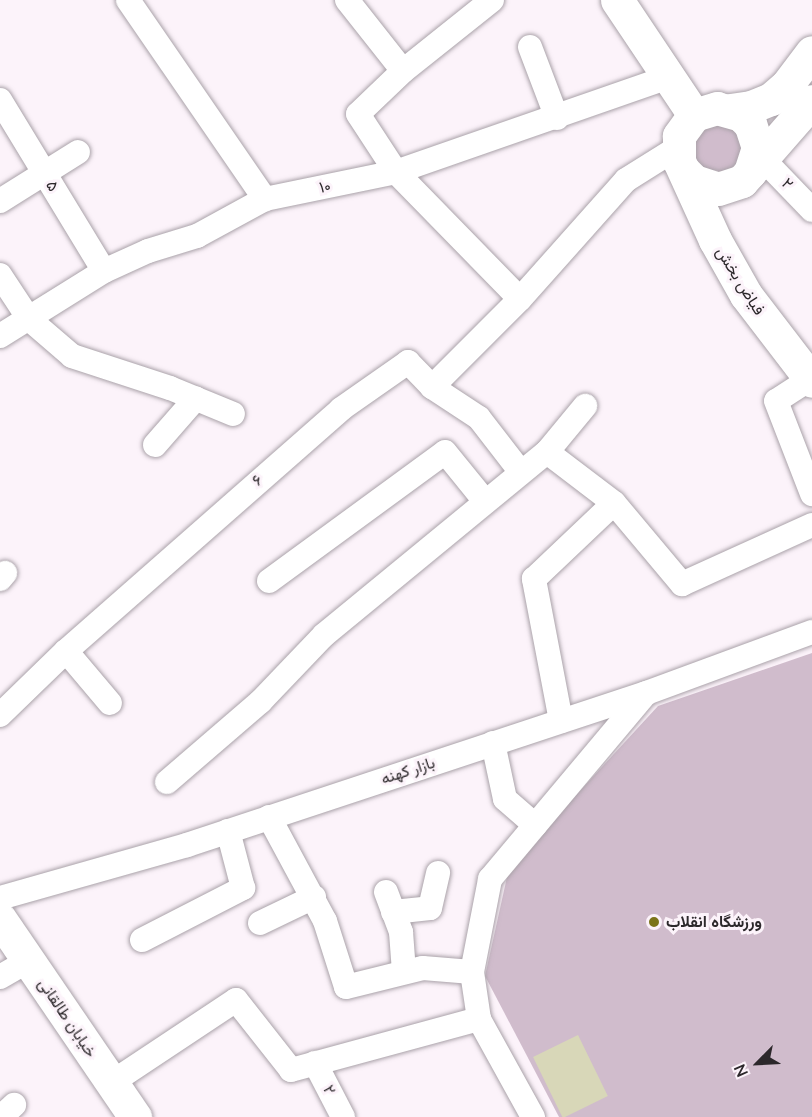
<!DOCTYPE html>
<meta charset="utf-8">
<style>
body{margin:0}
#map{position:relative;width:812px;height:1117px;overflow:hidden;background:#fcf3fa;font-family:"Nunito Sans",Vazirmatn,sans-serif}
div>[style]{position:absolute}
.green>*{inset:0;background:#d0bccc}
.building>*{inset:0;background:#d8d7b8;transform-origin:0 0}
.roads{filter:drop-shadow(0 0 2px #aaa2a9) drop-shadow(0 0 2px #aaa2a9)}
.street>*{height:24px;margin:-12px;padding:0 12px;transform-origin:12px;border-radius:12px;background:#fff}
.secondary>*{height:33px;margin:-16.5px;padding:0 16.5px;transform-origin:16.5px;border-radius:16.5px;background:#fff}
.dots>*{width:16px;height:16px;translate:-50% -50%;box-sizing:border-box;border:3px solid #fcf3fa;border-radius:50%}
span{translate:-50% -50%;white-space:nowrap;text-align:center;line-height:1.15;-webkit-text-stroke:6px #fcf3fa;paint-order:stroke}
.street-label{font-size:16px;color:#2c282b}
.poi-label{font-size:16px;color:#2c282b;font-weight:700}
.left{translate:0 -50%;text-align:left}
.north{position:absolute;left:728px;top:1033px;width:60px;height:60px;-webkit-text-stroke:4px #fcf3fa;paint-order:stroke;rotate:246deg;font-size:16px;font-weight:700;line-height:24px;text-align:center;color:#2c282b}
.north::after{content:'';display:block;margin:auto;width:21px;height:27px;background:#2c282b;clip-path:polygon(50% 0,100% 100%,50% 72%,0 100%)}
</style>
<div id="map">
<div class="green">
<i style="clip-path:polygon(704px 121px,742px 129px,741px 162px,725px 172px,706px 169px,698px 163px,694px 155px,693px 136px)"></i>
<i style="clip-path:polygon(812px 653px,812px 1117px,559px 1117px,485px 976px,509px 868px,658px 706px)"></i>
</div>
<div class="building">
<i style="left:578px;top:1035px;width:68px;height:50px;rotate:64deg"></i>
</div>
<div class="roads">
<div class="street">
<i style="left:128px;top:0;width:242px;rotate:55.5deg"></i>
<i style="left:347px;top:0;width:90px;rotate:51.7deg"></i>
<i style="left:492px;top:0;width:114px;rotate:141.4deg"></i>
<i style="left:403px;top:71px;width:62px;rotate:136.3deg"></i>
<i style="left:358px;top:114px;width:69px;rotate:56.8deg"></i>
<i style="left:396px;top:172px;width:177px;rotate:45.7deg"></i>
<i style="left:530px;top:47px;width:76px;rotate:69.2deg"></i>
<i style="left:0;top:100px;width:200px;rotate:58.7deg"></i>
<i style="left:762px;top:158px;width:72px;rotate:46.1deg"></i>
<i style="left:0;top:201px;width:92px;rotate:-32.1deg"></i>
<i style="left:0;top:275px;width:53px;rotate:56.6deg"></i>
<i style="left:29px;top:319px;width:57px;rotate:40.7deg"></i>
<i style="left:72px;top:356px;width:103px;rotate:18.1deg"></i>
<i style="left:170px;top:388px;width:68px;rotate:22.4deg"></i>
<i style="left:0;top:336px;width:123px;rotate:-32deg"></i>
<i style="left:104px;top:271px;width:48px;rotate:-24.4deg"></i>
<i style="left:148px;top:251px;width:51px;rotate:-17deg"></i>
<i style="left:197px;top:236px;width:77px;rotate:-28.6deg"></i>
<i style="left:265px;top:199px;width:134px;rotate:-11.6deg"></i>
<i style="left:396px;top:172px;width:289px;rotate:-19.2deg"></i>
<i style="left:810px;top:379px;width:40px;rotate:147.1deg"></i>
<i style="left:776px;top:401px;width:100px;rotate:68.8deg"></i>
<i style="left:432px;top:387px;width:124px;rotate:-45deg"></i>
<i style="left:520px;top:299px;width:159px;rotate:-48.3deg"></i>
<i style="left:626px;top:180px;width:60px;rotate:-32.1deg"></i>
<i style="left:155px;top:445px;width:62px;rotate:-48.9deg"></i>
<i style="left:547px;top:452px;width:84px;rotate:37.3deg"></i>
<i style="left:614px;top:503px;width:106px;rotate:50deg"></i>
<i style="left:682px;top:584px;width:143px;rotate:-24.4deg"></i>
<i style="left:0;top:579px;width:8px;rotate:-50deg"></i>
<i style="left:269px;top:581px;width:218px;rotate:-36.2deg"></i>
<i style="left:445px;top:452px;width:62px;rotate:50.9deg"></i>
<i style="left:66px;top:651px;width:68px;rotate:49.8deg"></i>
<i style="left:0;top:715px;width:92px;rotate:-44.1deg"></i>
<i style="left:66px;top:651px;width:366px;rotate:-41.3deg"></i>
<i style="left:341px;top:409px;width:82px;rotate:-35deg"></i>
<i style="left:408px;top:362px;width:35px;rotate:46deg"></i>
<i style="left:432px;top:387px;width:56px;rotate:33.4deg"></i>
<i style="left:479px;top:418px;width:67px;rotate:52.3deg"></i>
<i style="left:561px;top:721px;width:145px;rotate:-100.8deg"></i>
<i style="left:534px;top:579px;width:110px;rotate:-43.5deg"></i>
<i style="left:493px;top:743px;width:57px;rotate:77.9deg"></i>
<i style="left:505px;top:799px;width:40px;rotate:41deg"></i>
<i style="left:167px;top:782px;width:123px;rotate:-40.7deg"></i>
<i style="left:260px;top:702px;width:93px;rotate:-46.3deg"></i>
<i style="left:324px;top:635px;width:288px;rotate:-39.4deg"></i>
<i style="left:547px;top:452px;width:60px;rotate:-50.4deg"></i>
<i style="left:269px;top:817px;width:118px;rotate:61.7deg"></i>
<i style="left:325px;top:921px;width:69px;rotate:72.3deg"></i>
<i style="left:346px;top:987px;width:79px;rotate:-13.9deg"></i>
<i style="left:423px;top:968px;width:49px;rotate:4.7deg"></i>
<i style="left:386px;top:892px;width:43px;rotate:69.4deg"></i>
<i style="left:401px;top:932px;width:40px;rotate:85.7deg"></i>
<i style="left:0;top:898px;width:194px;rotate:-15.8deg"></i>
<i style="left:187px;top:845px;width:484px;rotate:-18.3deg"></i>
<i style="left:646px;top:693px;width:177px;rotate:-20.2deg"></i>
<i style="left:393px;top:912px;width:37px;rotate:-6deg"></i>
<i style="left:430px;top:908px;width:36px;rotate:-77deg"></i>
<i style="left:260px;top:923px;width:60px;rotate:-25.7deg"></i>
<i style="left:142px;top:940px;width:114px;rotate:-27.2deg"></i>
<i style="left:243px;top:888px;width:59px;rotate:-104.7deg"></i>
<i style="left:0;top:977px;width:32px;rotate:-30deg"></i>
<i style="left:315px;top:1063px;width:61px;rotate:62.6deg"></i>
<i style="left:111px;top:1083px;width:150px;rotate:-33.6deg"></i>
<i style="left:236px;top:1000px;width:89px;rotate:51.8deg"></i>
<i style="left:291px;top:1070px;width:195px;rotate:-15.2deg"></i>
<i style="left:1px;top:1117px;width:18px;rotate:-43deg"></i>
<i style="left:533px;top:1117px;width:112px;rotate:-118.9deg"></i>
<i style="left:479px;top:1019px;width:48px;rotate:-98.5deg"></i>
<i style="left:472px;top:972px;width:95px;rotate:-79deg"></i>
<i style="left:490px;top:879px;width:241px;rotate:-50deg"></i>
</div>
<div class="secondary">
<i style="left:617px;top:0;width:138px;rotate:56.2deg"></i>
<i style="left:730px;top:110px;width:21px;rotate:-8deg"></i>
<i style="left:751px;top:107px;width:22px;rotate:-22deg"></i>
<i style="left:771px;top:99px;width:21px;rotate:-41deg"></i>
<i style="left:787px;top:85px;width:41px;rotate:-52.9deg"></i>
<i style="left:685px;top:172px;width:13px;rotate:45deg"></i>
<i style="left:694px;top:181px;width:25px;rotate:18deg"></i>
<i style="left:718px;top:189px;width:25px;rotate:-18deg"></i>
<i style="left:742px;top:181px;width:12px;rotate:-48deg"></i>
<i style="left:750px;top:172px;width:25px;rotate:-72deg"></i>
<i style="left:758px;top:148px;width:25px;rotate:-108deg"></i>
<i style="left:750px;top:124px;width:13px;rotate:-135deg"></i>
<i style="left:741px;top:115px;width:25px;rotate:-164deg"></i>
<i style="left:717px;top:108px;width:24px;rotate:163deg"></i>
<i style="left:694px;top:115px;width:26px;rotate:126deg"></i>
<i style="left:679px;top:136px;width:25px;rotate:90deg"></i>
<i style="left:679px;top:161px;width:87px;rotate:65.5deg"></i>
<i style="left:715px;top:240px;width:63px;rotate:60.6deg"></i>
<i style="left:746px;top:295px;width:108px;rotate:52.5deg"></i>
<i style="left:750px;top:172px;width:94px;rotate:-48.9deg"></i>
<i style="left:0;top:919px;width:240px;rotate:55.7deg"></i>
</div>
</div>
<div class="dots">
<i style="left:654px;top:922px;background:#7b7418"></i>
</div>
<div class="street-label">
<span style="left:787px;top:184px;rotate:46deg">۲</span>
<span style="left:52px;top:186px;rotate:59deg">۵</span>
<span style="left:325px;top:187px;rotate:-12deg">۱۰</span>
<span style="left:740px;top:281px;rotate:58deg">فیاض بخش</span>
<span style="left:258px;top:481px;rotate:-41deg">۶</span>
<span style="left:408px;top:771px;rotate:-18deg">بازار کهنه</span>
<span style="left:67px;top:1018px;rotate:56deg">خیابان طالقانی</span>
<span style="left:329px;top:1090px;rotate:62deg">۲</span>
</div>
<div class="poi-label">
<span class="left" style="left:666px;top:922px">ورزشگاه انقلاب</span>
</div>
<div class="north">N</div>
</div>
